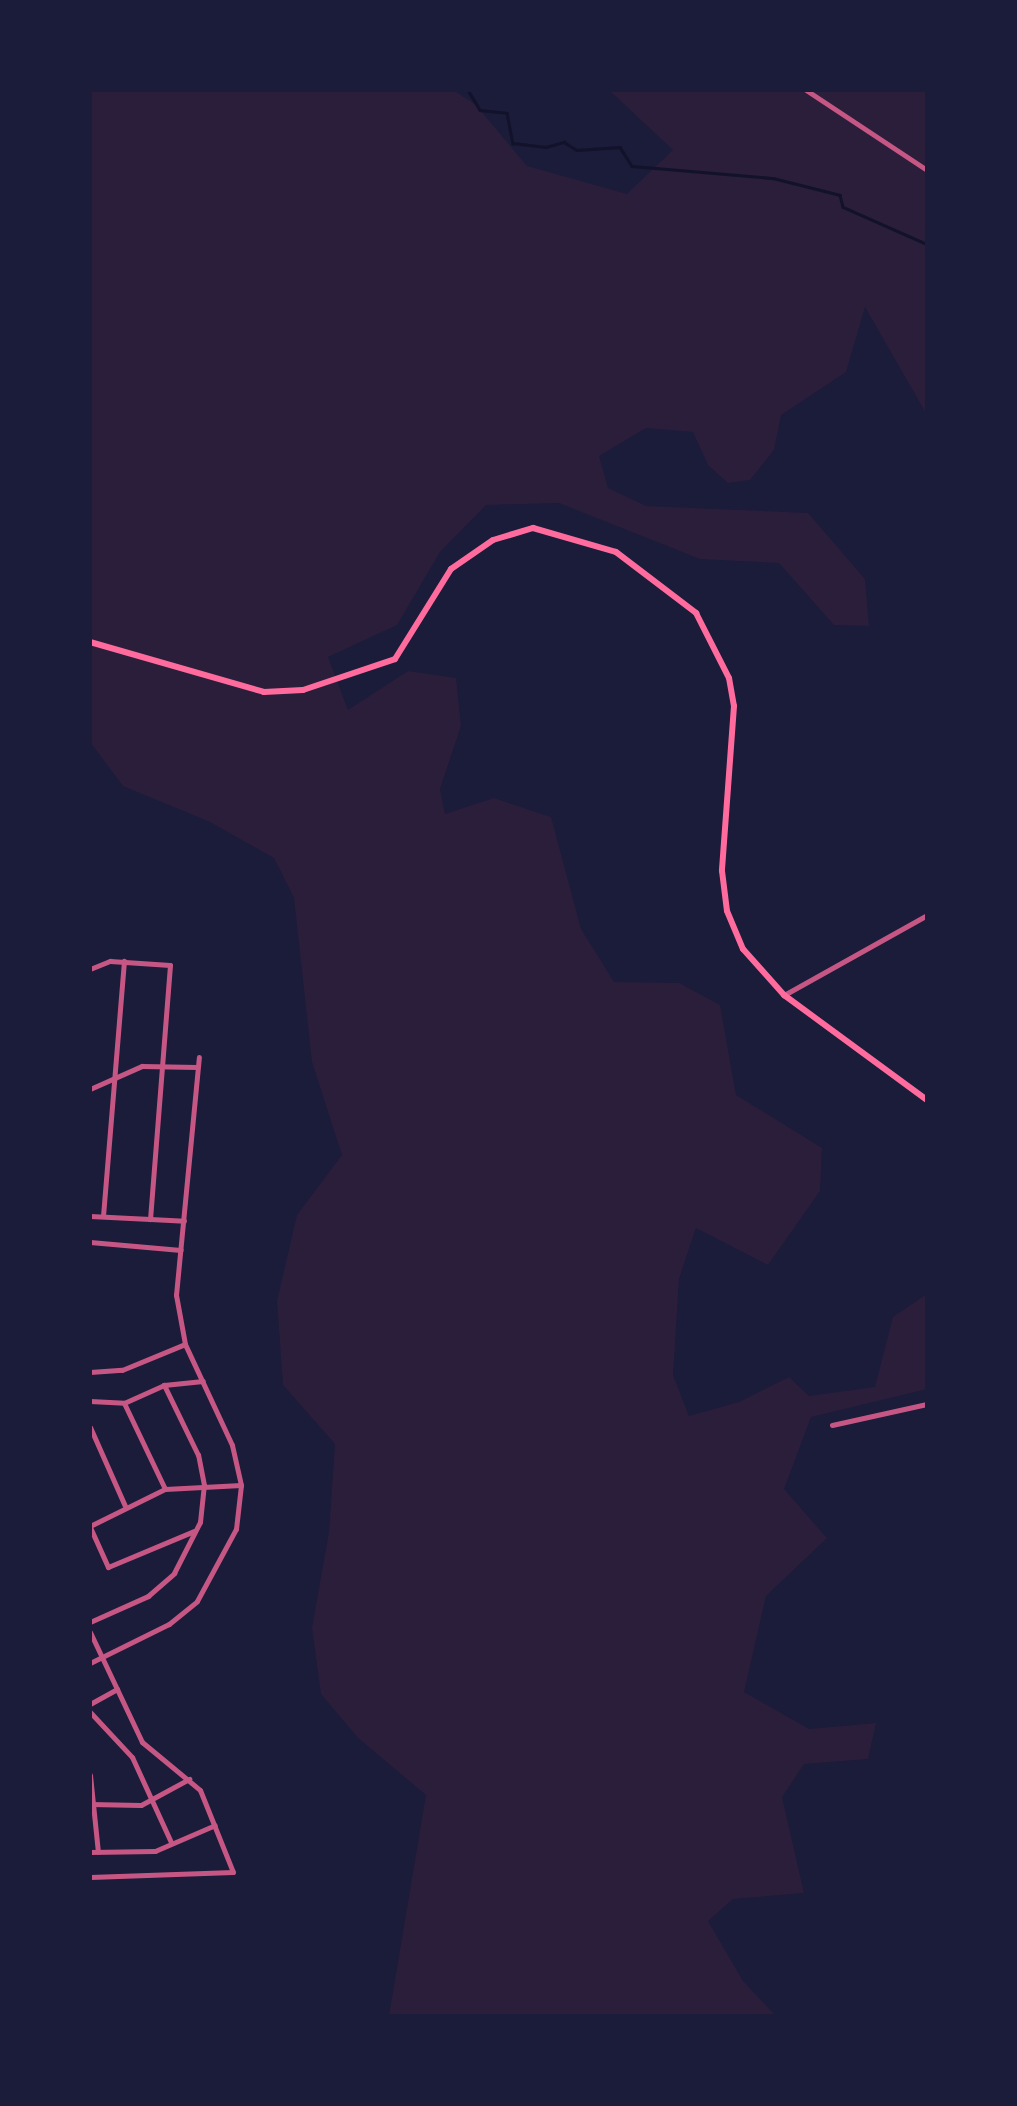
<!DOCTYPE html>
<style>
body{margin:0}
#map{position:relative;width:1017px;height:2106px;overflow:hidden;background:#1b1b3a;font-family:"DejaVu Sans",sans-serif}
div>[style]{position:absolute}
.green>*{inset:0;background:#2a1e3b}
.stream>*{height:2.5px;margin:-1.25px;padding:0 1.25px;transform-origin:1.25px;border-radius:1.25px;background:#12122b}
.minor>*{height:5px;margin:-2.5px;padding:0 2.5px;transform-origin:2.5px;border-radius:2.5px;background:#c65784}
.tertiary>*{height:5px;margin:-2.5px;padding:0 2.5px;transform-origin:2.5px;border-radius:2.5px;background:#c65784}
.secondary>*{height:6px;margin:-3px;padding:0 3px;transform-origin:3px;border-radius:3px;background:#ff6b9d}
span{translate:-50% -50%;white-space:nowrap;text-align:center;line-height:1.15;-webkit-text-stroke:10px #1b1b3a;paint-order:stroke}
.frame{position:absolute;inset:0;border:92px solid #1b1b3a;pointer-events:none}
</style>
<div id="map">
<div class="green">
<i style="clip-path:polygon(90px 90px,453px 90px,476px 105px,527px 166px,627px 194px,673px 150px,609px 90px,927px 90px,927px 415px,865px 307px,846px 372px,781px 415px,774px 450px,750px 480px,728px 483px,708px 465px,693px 432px,646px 428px,599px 456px,608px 488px,646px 506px,808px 513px,865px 579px,869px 626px,834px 625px,779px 563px,700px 559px,559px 503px,486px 505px,440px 552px,397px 625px,328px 657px,348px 710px,408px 671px,456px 678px,461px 726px,440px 789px,445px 814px,494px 798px,551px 817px,581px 929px,614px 982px,679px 983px,720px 1005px,736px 1095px,822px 1148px,820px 1191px,768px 1265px,696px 1228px,679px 1279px,673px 1375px,689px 1416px,739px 1402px,789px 1377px,809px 1396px,875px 1387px,893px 1317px,927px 1294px,927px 1389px,811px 1417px,784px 1489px,827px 1538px,766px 1596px,744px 1692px,809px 1729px,876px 1723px,868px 1759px,804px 1764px,782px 1797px,804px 1893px,733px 1899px,708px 1921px,743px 1981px,776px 2016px,389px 2016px,426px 1795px,358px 1738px,321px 1694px,312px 1628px,329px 1532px,335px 1444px,283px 1385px,277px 1301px,297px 1215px,342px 1155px,312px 1062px,294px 898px,274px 858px,210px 822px,123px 786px,90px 742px)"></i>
</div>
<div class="stream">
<i style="left:468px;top:90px;width:23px;rotate:59deg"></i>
<i style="left:480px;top:110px;width:27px;rotate:6deg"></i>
<i style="left:507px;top:113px;width:31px;rotate:79deg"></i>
<i style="left:513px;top:143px;width:33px;rotate:7deg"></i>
<i style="left:546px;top:147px;width:19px;rotate:-16deg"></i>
<i style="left:564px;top:142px;width:15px;rotate:32deg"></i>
<i style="left:577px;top:150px;width:43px;rotate:-4deg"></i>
<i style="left:620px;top:147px;width:22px;rotate:58deg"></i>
<i style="left:632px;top:166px;width:142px;rotate:4.9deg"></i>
<i style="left:773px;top:178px;width:69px;rotate:14.2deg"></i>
<i style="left:840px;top:195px;width:12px;rotate:76deg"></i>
<i style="left:843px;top:207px;width:92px;rotate:23.8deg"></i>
</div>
<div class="minor">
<i style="left:90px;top:969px;width:22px;rotate:-22deg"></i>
<i style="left:110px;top:961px;width:60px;rotate:3.8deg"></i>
<i style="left:170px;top:965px;width:255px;rotate:94.5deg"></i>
<i style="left:150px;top:1219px;width:60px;rotate:-177.1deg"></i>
<i style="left:784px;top:995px;width:164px;rotate:-29.2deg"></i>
<i style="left:90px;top:1089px;width:57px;rotate:-23.9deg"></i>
<i style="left:142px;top:1066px;width:55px;rotate:1deg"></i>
<i style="left:103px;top:1216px;width:256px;rotate:-85.3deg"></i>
<i style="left:150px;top:1219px;width:34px;rotate:3deg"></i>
<i style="left:90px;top:1372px;width:32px;rotate:-4deg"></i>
<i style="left:122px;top:1370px;width:68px;rotate:-22.4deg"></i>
<i style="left:90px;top:1401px;width:34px;rotate:3deg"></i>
<i style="left:124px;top:1403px;width:44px;rotate:-24.2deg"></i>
<i style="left:164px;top:1385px;width:39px;rotate:-6deg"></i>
<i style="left:124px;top:1403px;width:95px;rotate:64.5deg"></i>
<i style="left:832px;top:1425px;width:97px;rotate:-12.5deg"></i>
<i style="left:90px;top:1427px;width:86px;rotate:66.1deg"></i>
<i style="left:90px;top:1526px;width:84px;rotate:-26.3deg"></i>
<i style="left:165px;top:1489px;width:76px;rotate:-3deg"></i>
<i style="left:90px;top:1527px;width:44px;rotate:65.8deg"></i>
<i style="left:108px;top:1567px;width:93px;rotate:-22.7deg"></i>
<i style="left:90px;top:1622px;width:64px;rotate:-24.1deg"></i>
<i style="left:148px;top:1596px;width:35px;rotate:-41deg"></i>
<i style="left:174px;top:1573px;width:57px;rotate:-63deg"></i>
<i style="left:200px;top:1522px;width:37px;rotate:-84deg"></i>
<i style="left:204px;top:1485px;width:31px;rotate:-101deg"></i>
<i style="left:198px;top:1455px;width:78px;rotate:-115.9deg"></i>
<i style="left:90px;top:1632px;width:122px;rotate:64.7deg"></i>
<i style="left:142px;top:1742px;width:75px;rotate:39.6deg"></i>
<i style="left:200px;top:1790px;width:88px;rotate:68.1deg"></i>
<i style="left:90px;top:1704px;width:31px;rotate:-29deg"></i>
<i style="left:90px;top:1712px;width:62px;rotate:47deg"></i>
<i style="left:132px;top:1757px;width:94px;rotate:65.4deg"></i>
<i style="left:90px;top:1775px;width:77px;rotate:84.1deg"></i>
<i style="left:90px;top:1804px;width:51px;rotate:1.1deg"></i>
<i style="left:141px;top:1805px;width:55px;rotate:-28.4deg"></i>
<i style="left:90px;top:1852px;width:65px;rotate:-0.9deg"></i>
<i style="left:155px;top:1851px;width:65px;rotate:-23.4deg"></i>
</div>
<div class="tertiary">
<i style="left:806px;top:90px;width:145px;rotate:33.5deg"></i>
<i style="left:90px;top:1242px;width:91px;rotate:5deg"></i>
<i style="left:90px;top:1663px;width:88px;rotate:-26.3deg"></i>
<i style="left:169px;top:1624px;width:36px;rotate:-39deg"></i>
<i style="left:197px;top:1601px;width:82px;rotate:-61.6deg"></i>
<i style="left:236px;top:1529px;width:44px;rotate:-83.5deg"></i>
<i style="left:241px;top:1485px;width:41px;rotate:-102.7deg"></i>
<i style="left:232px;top:1445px;width:111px;rotate:-115deg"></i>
<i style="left:185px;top:1344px;width:50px;rotate:-100.4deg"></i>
<i style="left:176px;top:1295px;width:239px;rotate:-84.5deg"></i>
<i style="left:90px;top:1877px;width:143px;rotate:-2deg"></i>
</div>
<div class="secondary">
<i style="left:90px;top:642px;width:181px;rotate:16deg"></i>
<i style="left:264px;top:692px;width:39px;rotate:-3deg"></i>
<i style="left:303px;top:690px;width:97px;rotate:-18.6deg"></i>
<i style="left:395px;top:659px;width:106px;rotate:-58.1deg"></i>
<i style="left:451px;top:569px;width:51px;rotate:-34.6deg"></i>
<i style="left:493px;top:540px;width:42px;rotate:-16.7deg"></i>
<i style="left:533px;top:528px;width:86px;rotate:16.1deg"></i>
<i style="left:616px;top:552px;width:101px;rotate:37.3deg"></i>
<i style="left:696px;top:613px;width:73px;rotate:63.1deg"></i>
<i style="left:729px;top:678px;width:28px;rotate:80deg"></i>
<i style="left:734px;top:706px;width:165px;rotate:94.2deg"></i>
<i style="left:722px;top:871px;width:40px;rotate:82.9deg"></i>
<i style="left:727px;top:911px;width:41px;rotate:67.2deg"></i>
<i style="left:743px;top:949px;width:62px;rotate:48.3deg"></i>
<i style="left:784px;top:995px;width:177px;rotate:36.3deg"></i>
</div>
<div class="frame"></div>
</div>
